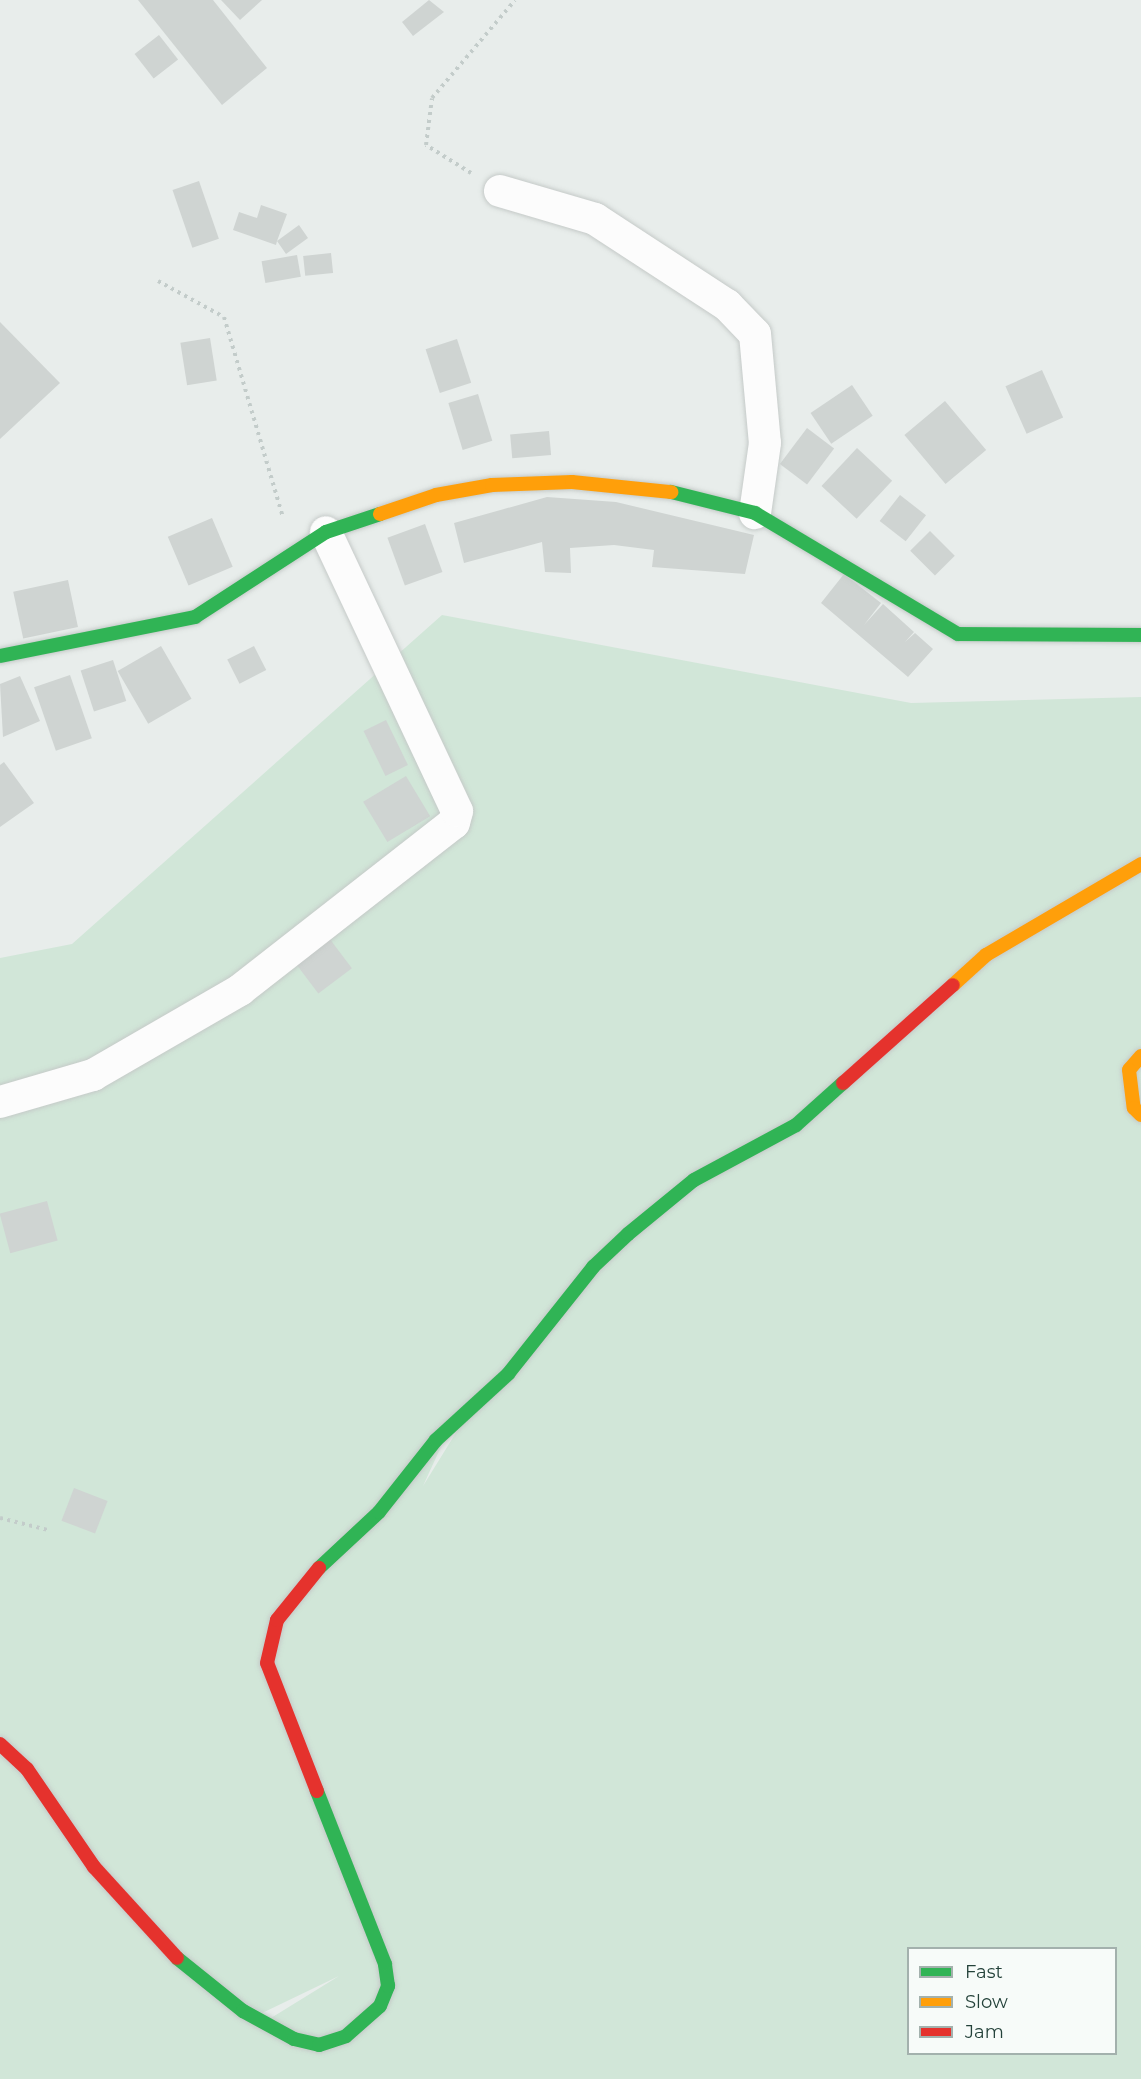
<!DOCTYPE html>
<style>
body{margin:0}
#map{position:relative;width:1141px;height:2079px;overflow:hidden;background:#e8edeb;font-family:Montserrat,sans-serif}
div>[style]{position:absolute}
.green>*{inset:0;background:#d1e6d8}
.building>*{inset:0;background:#cfd4d2;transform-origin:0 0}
.path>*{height:4px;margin-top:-2px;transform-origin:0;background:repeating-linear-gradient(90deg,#c3ccca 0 3px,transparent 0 7.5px)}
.roads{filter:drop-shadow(0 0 2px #c5cac8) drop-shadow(0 0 2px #c5cac8)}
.street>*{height:32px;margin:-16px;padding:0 16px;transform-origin:16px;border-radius:16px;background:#fcfcfc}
.fast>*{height:14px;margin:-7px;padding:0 7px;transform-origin:7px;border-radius:7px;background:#30b455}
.slow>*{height:14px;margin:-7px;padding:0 7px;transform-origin:7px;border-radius:7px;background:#ff9f0a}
.jam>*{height:14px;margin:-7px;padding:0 7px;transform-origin:7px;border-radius:7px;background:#e5322d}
span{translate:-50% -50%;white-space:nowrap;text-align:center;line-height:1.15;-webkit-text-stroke:6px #f7fbf9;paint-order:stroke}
.legend{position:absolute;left:907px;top:1947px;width:210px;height:108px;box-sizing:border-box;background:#f7fbf9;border:2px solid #a3b1ad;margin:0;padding:8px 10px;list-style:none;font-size:18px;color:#24423a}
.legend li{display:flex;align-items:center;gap:12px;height:30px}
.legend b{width:30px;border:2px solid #a3b1ad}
</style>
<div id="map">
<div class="green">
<i style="clip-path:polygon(evenodd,442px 615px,911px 703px,1141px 697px,1141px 2079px,0 2079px,0 958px,72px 944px,442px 615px,450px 1427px,457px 1431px,423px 1486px,450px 1427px,442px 615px,908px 1948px,1116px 1948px,1116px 2054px,908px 2054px,908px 1948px,442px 615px,339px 1976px,271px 2018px,258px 2015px,339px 1976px)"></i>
</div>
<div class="building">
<i style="clip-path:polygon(138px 0,213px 0,267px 68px,222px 105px)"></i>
<i style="clip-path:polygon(221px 0,262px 0,240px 20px)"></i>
<i style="clip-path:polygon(429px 0,444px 12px,413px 36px,402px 22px)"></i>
<i style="left:159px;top:35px;width:31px;height:31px;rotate:52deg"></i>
<i style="left:199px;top:181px;width:61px;height:28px;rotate:71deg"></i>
<i style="clip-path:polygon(261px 205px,287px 214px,277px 241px,299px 225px,308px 238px,286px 254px,277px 241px,276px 245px,233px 230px,239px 212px,257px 218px)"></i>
<i style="left:331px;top:253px;width:20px;height:28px;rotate:84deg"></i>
<i style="left:297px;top:255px;width:22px;height:36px;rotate:80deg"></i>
<i style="clip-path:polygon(0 322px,60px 383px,0 439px)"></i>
<i style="left:210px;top:338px;width:43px;height:30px;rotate:81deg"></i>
<i style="left:457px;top:339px;width:46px;height:33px;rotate:72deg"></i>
<i style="left:1042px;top:370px;width:52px;height:40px;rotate:66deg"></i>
<i style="left:852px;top:385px;width:37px;height:50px;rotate:56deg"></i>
<i style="left:478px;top:394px;width:49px;height:31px;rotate:73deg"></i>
<i style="left:945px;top:401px;width:64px;height:53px;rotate:50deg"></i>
<i style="left:807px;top:428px;width:34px;height:45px;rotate:37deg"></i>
<i style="left:549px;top:431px;width:24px;height:39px;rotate:85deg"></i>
<i style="left:857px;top:448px;width:48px;height:52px;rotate:43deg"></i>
<i style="left:900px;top:495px;width:33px;height:33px;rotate:38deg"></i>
<i style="clip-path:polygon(547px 497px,616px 502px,754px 535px,745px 574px,652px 567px,654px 550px,614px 545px,570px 548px,571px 573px,545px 572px,542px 542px,464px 563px,454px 523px)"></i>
<i style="left:212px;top:518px;width:53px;height:48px;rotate:67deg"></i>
<i style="left:425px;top:524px;width:51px;height:40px;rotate:70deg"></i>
<i style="left:930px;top:531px;width:35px;height:28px;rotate:45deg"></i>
<i style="clip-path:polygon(844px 574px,881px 603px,864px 625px,883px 604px,914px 632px,905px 642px,915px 633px,933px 649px,908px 677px,821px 603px)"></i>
<i style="left:68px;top:580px;width:48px;height:56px;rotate:78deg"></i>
<i style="left:161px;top:646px;width:61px;height:50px;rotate:60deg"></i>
<i style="left:254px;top:646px;width:27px;height:30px;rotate:63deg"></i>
<i style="left:113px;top:660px;width:43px;height:34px;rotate:72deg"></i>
<i style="left:70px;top:675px;width:67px;height:38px;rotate:71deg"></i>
<i style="clip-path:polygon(20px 676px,40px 721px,3px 737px,0 684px)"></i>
<i style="left:386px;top:720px;width:50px;height:25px;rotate:64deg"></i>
<i style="clip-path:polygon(4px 762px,34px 803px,0 827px,0 765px)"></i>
<i style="left:406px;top:776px;width:47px;height:50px;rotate:59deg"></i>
<i style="left:326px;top:934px;width:43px;height:42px;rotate:53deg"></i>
<i style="left:47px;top:1201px;width:41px;height:49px;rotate:75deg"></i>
<i style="left:74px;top:1488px;width:36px;height:35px;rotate:21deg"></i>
</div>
<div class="path">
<i style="left:471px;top:173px;width:53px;rotate:-148.1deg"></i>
<i style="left:426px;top:145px;width:47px;rotate:-82.7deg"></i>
<i style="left:432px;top:98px;width:128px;rotate:-49.7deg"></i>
<i style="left:158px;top:281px;width:75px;rotate:28.6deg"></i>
<i style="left:224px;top:317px;width:209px;rotate:73.6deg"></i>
<i style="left:0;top:1518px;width:49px;rotate:14deg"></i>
</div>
<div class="roads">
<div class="street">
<i style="left:500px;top:191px;width:99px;rotate:16.4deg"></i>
<i style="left:595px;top:219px;width:158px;rotate:33.1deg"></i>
<i style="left:727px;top:305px;width:40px;rotate:46deg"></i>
<i style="left:755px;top:334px;width:109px;rotate:84.8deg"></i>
<i style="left:765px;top:443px;width:71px;rotate:98.1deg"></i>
<i style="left:0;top:1102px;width:97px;rotate:-16.2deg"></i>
<i style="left:93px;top:1075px;width:170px;rotate:-30deg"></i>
<i style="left:240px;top:990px;width:271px;rotate:-38deg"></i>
<i style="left:454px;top:823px;width:12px;rotate:-76deg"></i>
<i style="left:457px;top:811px;width:308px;rotate:-115.2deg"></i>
</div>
<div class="fast">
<i style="left:671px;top:492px;width:87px;rotate:14deg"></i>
<i style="left:755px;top:513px;width:236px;rotate:30.8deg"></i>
<i style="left:958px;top:634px;width:183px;rotate:0.3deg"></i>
<i style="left:0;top:656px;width:199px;rotate:-11.3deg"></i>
<i style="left:195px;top:617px;width:156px;rotate:-33deg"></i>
<i style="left:326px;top:532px;width:57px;rotate:-18.4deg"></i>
<i style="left:319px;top:1568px;width:82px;rotate:-43deg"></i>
<i style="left:379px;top:1512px;width:92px;rotate:-51.6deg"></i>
<i style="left:436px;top:1440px;width:98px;rotate:-42.5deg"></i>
<i style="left:508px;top:1374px;width:137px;rotate:-51.5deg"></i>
<i style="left:593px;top:1267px;width:48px;rotate:-43.3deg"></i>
<i style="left:628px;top:1234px;width:85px;rotate:-39.3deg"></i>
<i style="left:694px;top:1180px;width:116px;rotate:-28.3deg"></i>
<i style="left:796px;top:1125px;width:63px;rotate:-41.8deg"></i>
<i style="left:177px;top:1958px;width:85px;rotate:38.8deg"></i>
<i style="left:243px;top:2011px;width:58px;rotate:28.8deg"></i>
<i style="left:294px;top:2039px;width:26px;rotate:13deg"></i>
<i style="left:319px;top:2045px;width:28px;rotate:-18deg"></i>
<i style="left:346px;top:2036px;width:45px;rotate:-41.4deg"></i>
<i style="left:380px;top:2006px;width:22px;rotate:-68deg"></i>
<i style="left:388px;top:1986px;width:22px;rotate:-98deg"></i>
<i style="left:385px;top:1964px;width:186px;rotate:-111.5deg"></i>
</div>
<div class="slow">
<i style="left:380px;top:514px;width:59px;rotate:-18.7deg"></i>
<i style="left:436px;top:495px;width:57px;rotate:-10.1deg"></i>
<i style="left:492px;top:485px;width:80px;rotate:-2.1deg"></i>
<i style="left:572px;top:482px;width:100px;rotate:5.8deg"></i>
<i style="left:953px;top:985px;width:45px;rotate:-42.3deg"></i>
<i style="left:986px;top:955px;width:180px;rotate:-30.4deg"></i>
<i style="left:1141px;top:1056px;width:18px;rotate:131deg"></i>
<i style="left:1129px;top:1070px;width:38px;rotate:83deg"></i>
<i style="left:1134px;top:1108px;width:10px;rotate:45deg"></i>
</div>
<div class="jam">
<i style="left:843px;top:1083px;width:147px;rotate:-41.7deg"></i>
<i style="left:0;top:1744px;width:37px;rotate:43deg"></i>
<i style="left:27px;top:1769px;width:119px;rotate:55.6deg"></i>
<i style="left:94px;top:1867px;width:123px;rotate:47.6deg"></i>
<i style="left:317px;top:1791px;width:137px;rotate:-111.3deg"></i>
<i style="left:267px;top:1663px;width:44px;rotate:-76.9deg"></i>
<i style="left:277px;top:1620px;width:67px;rotate:-51.1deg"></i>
</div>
</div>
<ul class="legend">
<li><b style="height:8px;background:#30b455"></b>Fast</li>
<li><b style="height:8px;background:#ff9f0a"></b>Slow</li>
<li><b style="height:8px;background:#e5322d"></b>Jam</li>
</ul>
</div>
